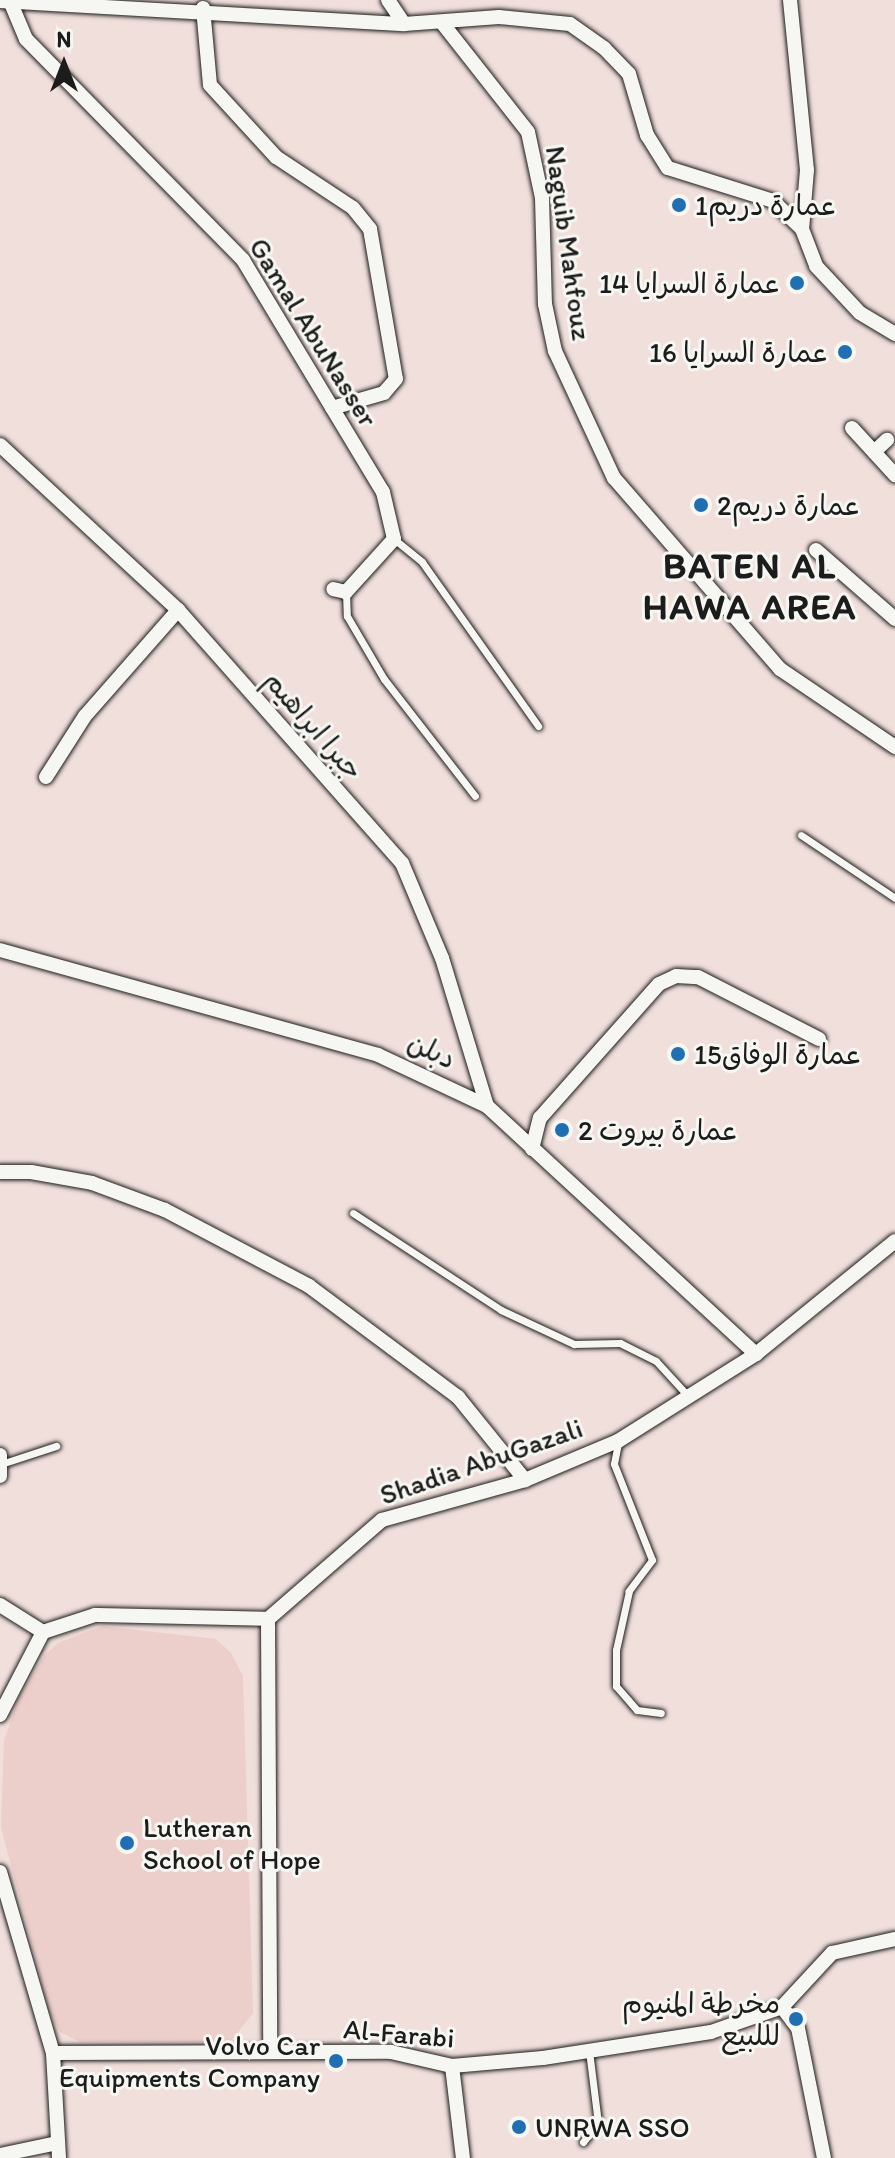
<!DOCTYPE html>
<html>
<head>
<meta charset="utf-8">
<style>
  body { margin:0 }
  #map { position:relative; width:895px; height:2158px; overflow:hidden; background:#f0dfdb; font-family:Itim,"Playpen Sans Arabic",sans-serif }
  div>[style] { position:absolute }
  .built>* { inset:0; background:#eccecb }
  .roads { filter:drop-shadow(0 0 2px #1c1c1c) drop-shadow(0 0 2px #1c1c1c) }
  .service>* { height:7px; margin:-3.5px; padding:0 3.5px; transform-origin:3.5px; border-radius:3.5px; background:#f6f6f2 }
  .minor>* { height:14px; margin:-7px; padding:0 7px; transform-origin:7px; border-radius:7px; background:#f6f6f2 }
  .dots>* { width:22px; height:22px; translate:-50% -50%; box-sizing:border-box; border:4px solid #f6f6f2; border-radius:50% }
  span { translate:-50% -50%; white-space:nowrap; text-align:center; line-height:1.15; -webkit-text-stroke:6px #f6f6f2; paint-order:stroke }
  .poi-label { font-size:28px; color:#1c1c1c }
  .left { translate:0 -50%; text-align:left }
  .right { translate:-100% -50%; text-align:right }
  .street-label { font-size:28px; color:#1c1c1c }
  .district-label { font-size:36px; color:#1c1c1c; font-weight:700; letter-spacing:2px }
  .north { position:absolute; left:24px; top:24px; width:80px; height:80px; -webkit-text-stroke:6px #f6f6f2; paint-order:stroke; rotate:0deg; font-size:22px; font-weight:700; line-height:32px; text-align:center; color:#1c1c1c }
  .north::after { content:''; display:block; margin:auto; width:28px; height:36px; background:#1c1c1c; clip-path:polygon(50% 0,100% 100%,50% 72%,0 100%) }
</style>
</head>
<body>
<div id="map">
  <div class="built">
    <i style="clip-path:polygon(102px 1626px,216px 1639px,231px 1653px,243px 1676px,253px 2013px,230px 2042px,80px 2042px,60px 2032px,50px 2014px,1px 1827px,4px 1741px,18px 1699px,43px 1657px,58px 1643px)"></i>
  </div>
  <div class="roads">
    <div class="service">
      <i style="left:394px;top:539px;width:36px;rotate:39deg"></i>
      <i style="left:422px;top:562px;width:201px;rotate:54.7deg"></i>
      <i style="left:346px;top:592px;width:24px;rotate:88deg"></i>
      <i style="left:347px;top:616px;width:73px;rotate:59.6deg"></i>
      <i style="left:384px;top:679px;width:148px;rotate:52.1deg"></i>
      <i style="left:801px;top:835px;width:113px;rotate:33.8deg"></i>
      <i style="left:353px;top:1213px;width:177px;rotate:33.2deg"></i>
      <i style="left:501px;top:1310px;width:81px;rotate:25deg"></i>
      <i style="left:574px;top:1344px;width:46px;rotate:-1.2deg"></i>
      <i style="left:620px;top:1343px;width:40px;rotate:26.6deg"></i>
      <i style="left:656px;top:1361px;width:49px;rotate:47.5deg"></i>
      <i style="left:618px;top:1443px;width:21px;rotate:101deg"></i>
      <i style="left:614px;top:1464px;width:103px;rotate:68.4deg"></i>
      <i style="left:652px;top:1560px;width:39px;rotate:127deg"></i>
      <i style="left:629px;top:1591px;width:60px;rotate:102.4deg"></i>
      <i style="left:616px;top:1650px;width:36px;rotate:90deg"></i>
      <i style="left:616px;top:1686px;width:32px;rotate:49deg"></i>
      <i style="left:637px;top:1710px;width:24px;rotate:7deg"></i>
      <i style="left:4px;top:1463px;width:55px;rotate:-18.1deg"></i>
      <i style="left:583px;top:2142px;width:24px;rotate:-52deg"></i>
      <i style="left:598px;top:2123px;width:73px;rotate:-97.1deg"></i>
    </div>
    <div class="minor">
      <i style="left:388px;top:0;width:29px;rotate:56deg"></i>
      <i style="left:790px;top:0;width:171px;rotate:84.3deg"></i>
      <i style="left:807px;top:170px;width:59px;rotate:94.8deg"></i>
      <i style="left:0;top:1px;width:405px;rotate:3.3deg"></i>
      <i style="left:404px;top:24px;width:95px;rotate:-4.2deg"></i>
      <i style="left:499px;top:17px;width:71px;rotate:5.6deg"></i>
      <i style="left:570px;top:24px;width:42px;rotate:35.2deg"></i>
      <i style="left:604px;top:48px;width:36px;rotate:46deg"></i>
      <i style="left:629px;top:74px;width:64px;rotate:73.6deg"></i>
      <i style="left:647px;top:135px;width:39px;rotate:58deg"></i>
      <i style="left:668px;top:168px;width:110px;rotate:17.4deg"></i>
      <i style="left:773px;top:201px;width:40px;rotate:44deg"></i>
      <i style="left:802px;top:229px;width:40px;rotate:69deg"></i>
      <i style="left:816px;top:266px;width:64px;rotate:46.9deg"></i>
      <i style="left:860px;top:313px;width:41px;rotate:31deg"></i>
      <i style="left:10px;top:1px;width:41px;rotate:67.2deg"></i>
      <i style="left:26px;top:39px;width:310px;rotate:45.5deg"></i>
      <i style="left:243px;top:260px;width:271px;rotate:58.9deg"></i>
      <i style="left:383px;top:492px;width:48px;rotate:76.8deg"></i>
      <i style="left:394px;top:539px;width:72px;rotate:132.2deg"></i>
      <i style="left:346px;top:592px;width:13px;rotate:-167deg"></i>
      <i style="left:203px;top:8px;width:77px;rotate:84.8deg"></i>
      <i style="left:210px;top:85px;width:98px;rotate:47.5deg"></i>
      <i style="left:276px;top:157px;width:92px;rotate:33.5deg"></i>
      <i style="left:353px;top:208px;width:27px;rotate:51deg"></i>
      <i style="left:370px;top:229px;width:152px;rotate:80.2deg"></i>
      <i style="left:396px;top:379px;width:18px;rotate:131deg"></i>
      <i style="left:384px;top:393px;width:54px;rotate:163.9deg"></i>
      <i style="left:443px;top:24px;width:137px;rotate:51.8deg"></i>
      <i style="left:528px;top:132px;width:67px;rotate:78deg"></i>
      <i style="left:542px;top:198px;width:106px;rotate:88.4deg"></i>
      <i style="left:545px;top:304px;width:48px;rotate:78deg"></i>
      <i style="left:555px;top:351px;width:140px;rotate:65.1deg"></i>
      <i style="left:614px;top:478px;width:253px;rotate:49deg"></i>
      <i style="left:780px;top:669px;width:139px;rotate:34.1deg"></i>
      <i style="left:852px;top:428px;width:64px;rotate:47.5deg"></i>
      <i style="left:0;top:445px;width:243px;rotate:42.8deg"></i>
      <i style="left:178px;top:610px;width:338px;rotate:48.5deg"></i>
      <i style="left:402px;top:863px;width:103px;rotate:67.2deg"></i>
      <i style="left:442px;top:958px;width:155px;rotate:73.1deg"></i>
      <i style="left:874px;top:452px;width:18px;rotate:-43deg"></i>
      <i style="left:816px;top:550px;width:105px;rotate:41.1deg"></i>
      <i style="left:46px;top:777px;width:72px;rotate:-57.4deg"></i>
      <i style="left:85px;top:716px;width:141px;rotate:-48.7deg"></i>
      <i style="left:0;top:950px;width:392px;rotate:15.5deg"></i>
      <i style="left:378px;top:1055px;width:120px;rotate:25.1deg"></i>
      <i style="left:487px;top:1106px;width:366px;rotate:42.7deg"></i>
      <i style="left:532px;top:1149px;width:32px;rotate:-76deg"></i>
      <i style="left:540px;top:1118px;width:179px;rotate:-48.4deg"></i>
      <i style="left:659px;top:984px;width:19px;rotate:-25deg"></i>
      <i style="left:676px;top:976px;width:22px;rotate:3deg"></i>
      <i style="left:698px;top:977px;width:136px;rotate:27.1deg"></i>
      <i style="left:0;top:1172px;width:31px"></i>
      <i style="left:31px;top:1172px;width:62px;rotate:10.2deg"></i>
      <i style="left:92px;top:1183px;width:78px;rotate:20.3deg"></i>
      <i style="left:165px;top:1210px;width:163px;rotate:27.8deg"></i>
      <i style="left:309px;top:1286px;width:186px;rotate:36.7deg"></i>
      <i style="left:458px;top:1397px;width:107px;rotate:51.1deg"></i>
      <i style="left:0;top:1455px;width:21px;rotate:90deg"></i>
      <i style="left:0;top:1605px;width:51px;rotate:32.1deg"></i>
      <i style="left:268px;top:1619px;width:433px;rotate:89.7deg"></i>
      <i style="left:43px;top:1632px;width:55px;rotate:-18.1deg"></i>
      <i style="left:95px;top:1615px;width:173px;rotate:1.3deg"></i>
      <i style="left:268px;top:1619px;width:151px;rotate:-41deg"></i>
      <i style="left:382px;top:1520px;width:148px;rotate:-15.6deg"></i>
      <i style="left:525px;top:1480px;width:101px;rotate:-22.8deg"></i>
      <i style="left:618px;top:1441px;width:163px;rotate:-32.2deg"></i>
      <i style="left:756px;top:1354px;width:179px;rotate:-39.1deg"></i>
      <i style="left:0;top:1715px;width:93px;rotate:-62.6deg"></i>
      <i style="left:0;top:1872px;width:189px;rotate:73.7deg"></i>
      <i style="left:53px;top:2053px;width:105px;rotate:86.7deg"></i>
      <i style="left:782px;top:2007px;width:26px;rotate:53deg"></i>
      <i style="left:798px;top:2028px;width:133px;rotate:78.7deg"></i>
      <i style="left:53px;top:2053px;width:338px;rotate:-0.2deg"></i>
      <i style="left:391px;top:2052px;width:63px;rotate:12.9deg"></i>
      <i style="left:452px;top:2066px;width:91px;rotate:-5deg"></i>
      <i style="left:543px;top:2058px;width:170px;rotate:-8.8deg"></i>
      <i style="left:711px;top:2032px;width:75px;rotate:-19.4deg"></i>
      <i style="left:782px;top:2007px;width:74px;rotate:-47.2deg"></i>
      <i style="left:832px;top:1953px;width:65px;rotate:-12.5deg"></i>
      <i style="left:452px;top:2066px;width:93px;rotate:83.2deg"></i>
      <i style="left:0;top:2155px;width:58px;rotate:-11.9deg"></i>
    </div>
  </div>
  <div class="dots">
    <i style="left:679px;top:205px;background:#1f6fb2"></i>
    <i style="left:797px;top:283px;background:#1f6fb2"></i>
    <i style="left:845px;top:352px;background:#1f6fb2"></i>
    <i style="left:701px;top:505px;background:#1f6fb2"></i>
    <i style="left:678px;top:1054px;background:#1f6fb2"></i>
    <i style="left:562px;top:1130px;background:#1f6fb2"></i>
    <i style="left:127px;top:1843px;background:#1f6fb2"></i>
    <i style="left:796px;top:2019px;background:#1f6fb2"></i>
    <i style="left:336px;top:2061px;background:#1f6fb2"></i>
    <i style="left:519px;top:2127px;background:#1f6fb2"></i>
  </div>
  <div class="poi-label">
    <span class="left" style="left:695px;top:205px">عمارة دريم1</span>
    <span class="right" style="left:781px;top:283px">عمارة السرايا 14</span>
    <span class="right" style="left:829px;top:352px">عمارة السرايا 16</span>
    <span class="left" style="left:717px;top:505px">عمارة دريم2</span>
    <span class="left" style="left:694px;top:1054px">عمارة الوفاق15</span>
    <span class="left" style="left:578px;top:1130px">عمارة بيروت 2</span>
    <span class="left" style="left:143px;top:1843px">Lutheran<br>School of Hope</span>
    <span class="right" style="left:780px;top:2019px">مخرطة المنيوم<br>لللبيع</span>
    <span class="right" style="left:320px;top:2061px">Volvo Car<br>Equipments Company</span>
    <span class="left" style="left:535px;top:2127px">UNRWA SSO</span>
  </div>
  <div class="street-label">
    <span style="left:569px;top:243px;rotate:82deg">Naguib Mahfouz</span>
    <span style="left:314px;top:332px;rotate:58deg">Gamal AbuNasser</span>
    <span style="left:314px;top:725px;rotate:49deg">جبرا ابراهيم</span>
    <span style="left:432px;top:1050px;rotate:25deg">دبلن</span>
    <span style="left:481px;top:1461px;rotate:-19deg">Shadia AbuGazali</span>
    <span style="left:399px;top:2033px;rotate:5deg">Al-Farabi</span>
  </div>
  <div class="district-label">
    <span style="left:750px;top:586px">BATEN AL<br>HAWA AREA</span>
  </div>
  <div class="north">N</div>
</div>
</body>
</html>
